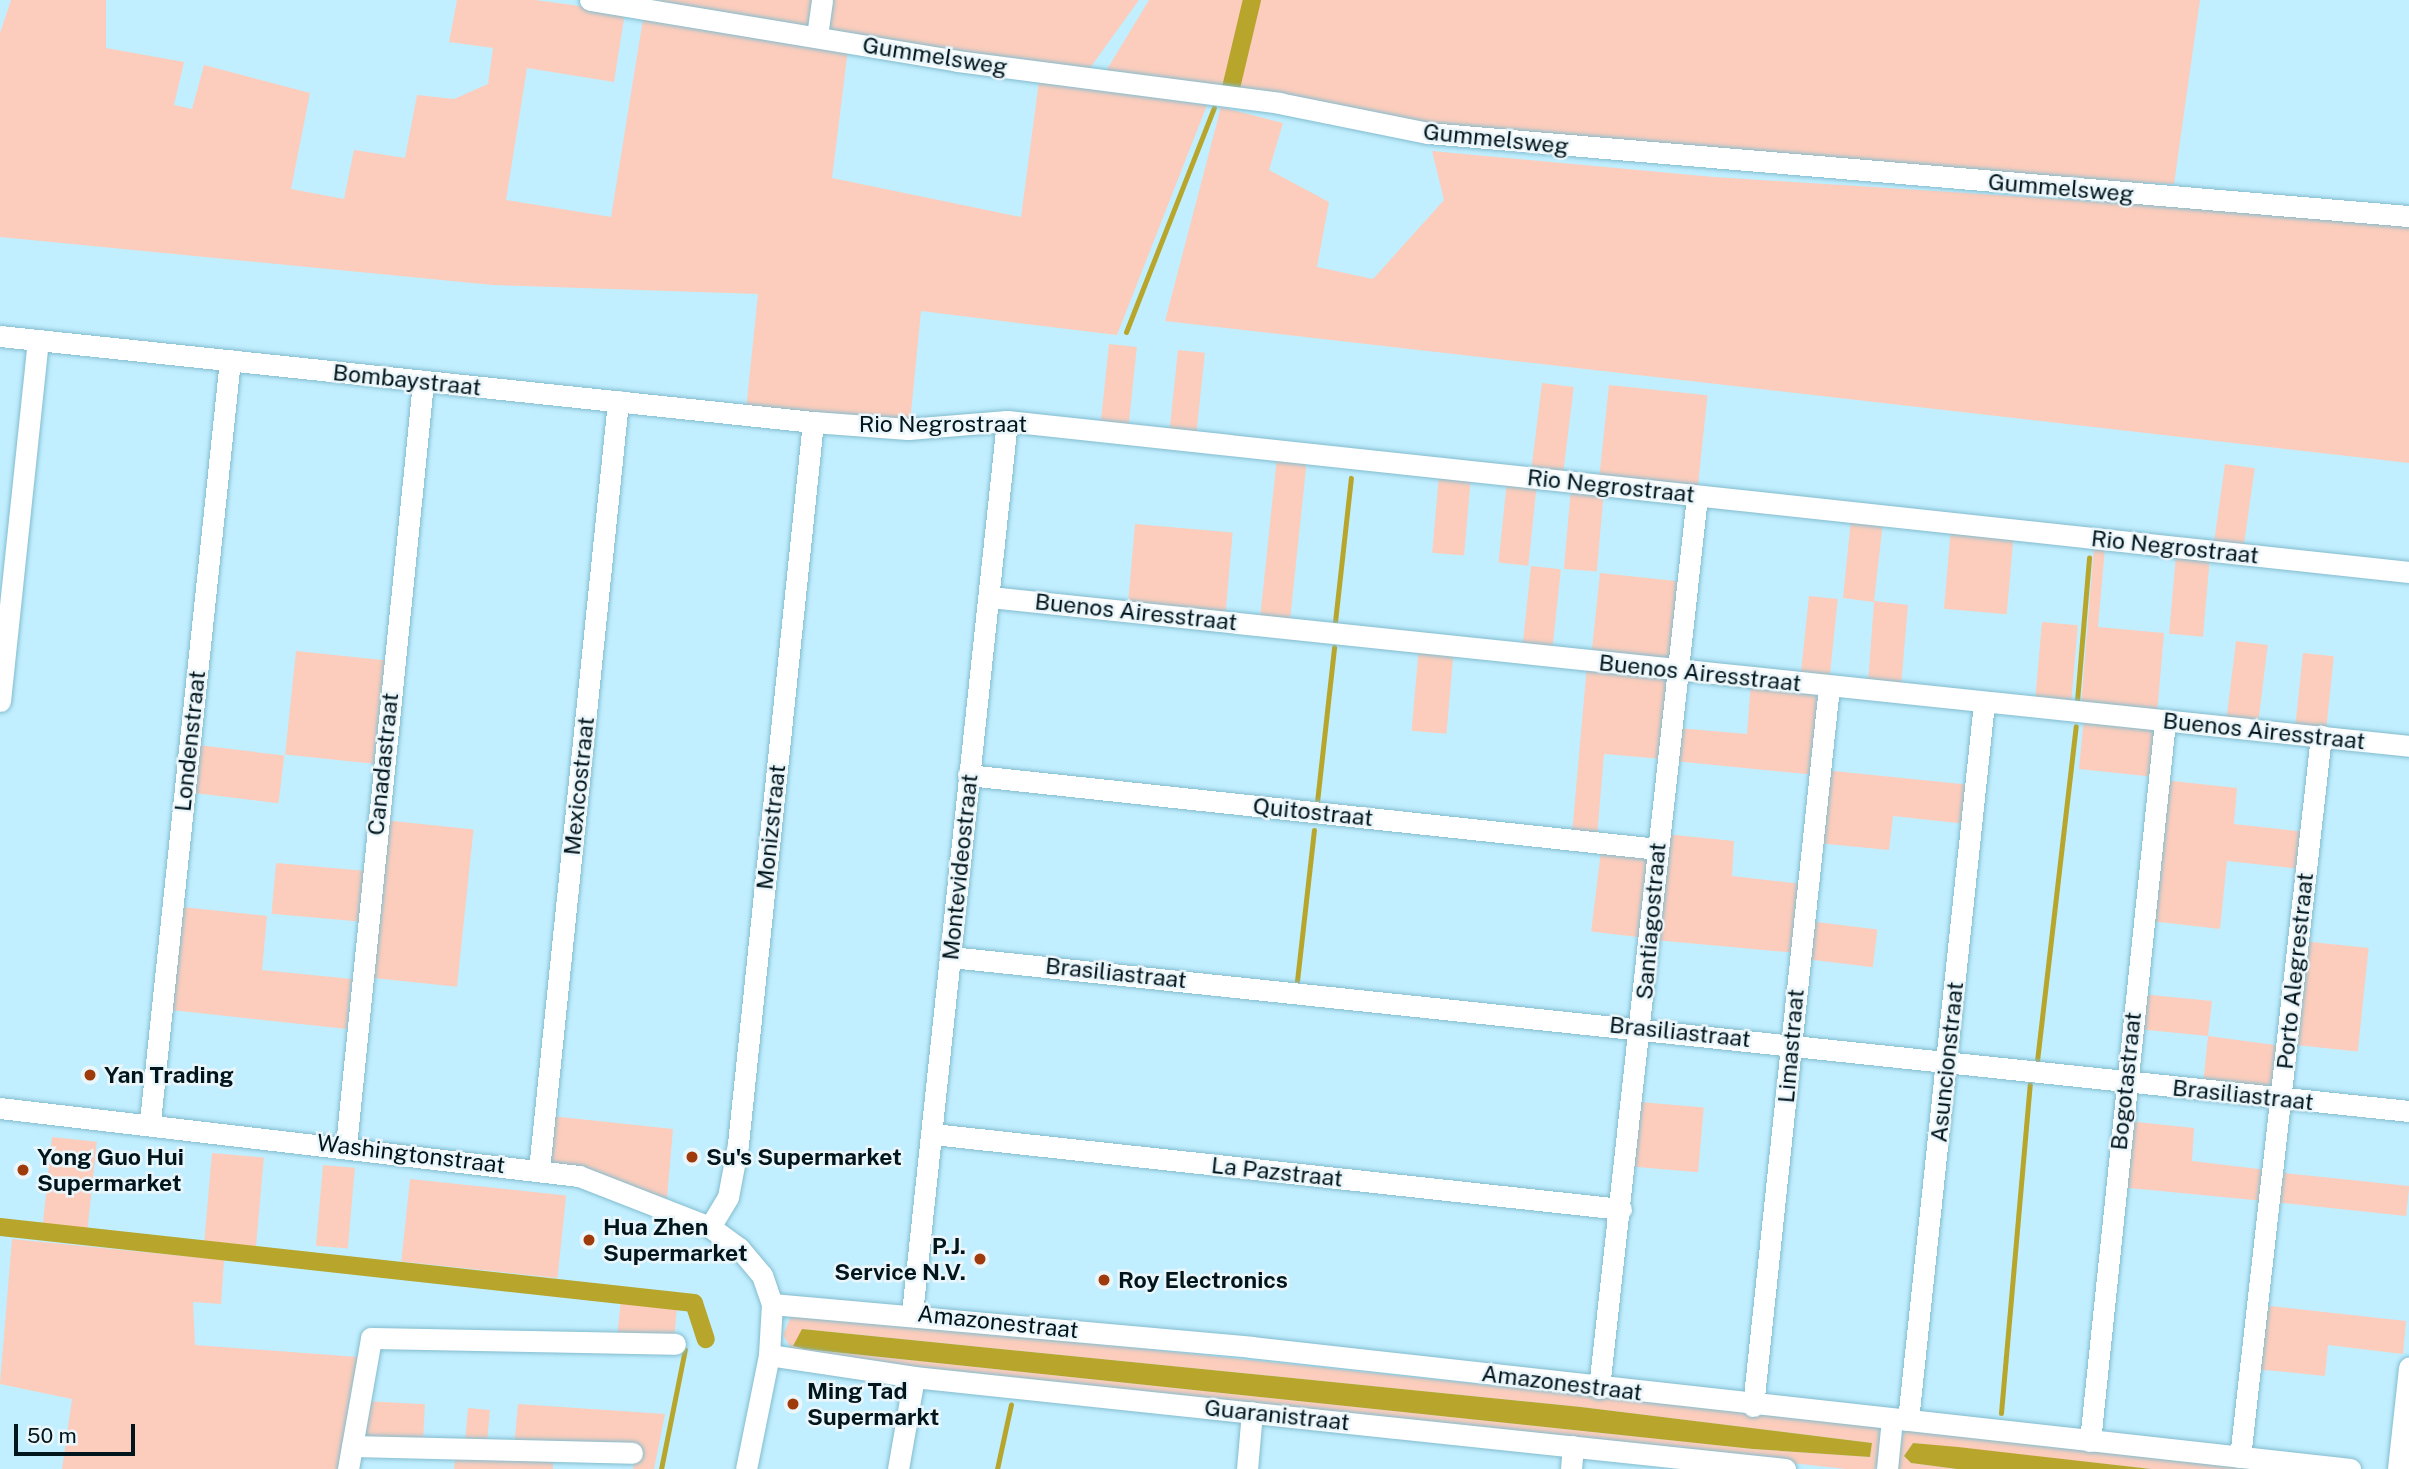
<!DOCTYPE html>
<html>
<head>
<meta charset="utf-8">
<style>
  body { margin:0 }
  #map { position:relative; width:2409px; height:1469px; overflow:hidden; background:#c1efff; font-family:"Public Sans",sans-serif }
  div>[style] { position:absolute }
  .green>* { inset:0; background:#fccdbc; transform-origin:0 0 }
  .water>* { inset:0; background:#b7a52c }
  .stream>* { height:5px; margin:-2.5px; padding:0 2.5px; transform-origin:2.5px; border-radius:2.5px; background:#b7a52c }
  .canal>* { height:18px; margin:-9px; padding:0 9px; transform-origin:9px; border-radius:9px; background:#b7a52c }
  .roads { filter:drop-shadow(0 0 2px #83bccf) drop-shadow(0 0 2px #83bccf) }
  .minor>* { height:21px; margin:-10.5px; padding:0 10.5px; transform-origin:10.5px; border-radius:10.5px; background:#fff }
  .dots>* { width:19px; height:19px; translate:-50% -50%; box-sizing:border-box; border:4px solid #ebf6fa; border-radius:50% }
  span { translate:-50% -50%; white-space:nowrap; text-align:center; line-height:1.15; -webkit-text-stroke:5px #ebf6fa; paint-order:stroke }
  .street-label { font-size:23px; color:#01151c }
  .poi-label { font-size:23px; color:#01151c; font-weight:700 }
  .left { translate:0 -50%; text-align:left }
  .right { translate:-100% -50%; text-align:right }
  .scale { position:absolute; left:14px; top:1424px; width:121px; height:32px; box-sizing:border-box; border:4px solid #01151c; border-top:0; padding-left:9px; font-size:21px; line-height:24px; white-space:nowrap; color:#01151c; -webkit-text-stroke:5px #ebf6fa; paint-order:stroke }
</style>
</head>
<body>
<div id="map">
  <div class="green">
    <i style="clip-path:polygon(11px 0,106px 0,106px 48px,184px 62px,174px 105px,192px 109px,204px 65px,310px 93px,291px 189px,344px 199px,354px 150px,405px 158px,417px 95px,454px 99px,488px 84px,493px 48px,449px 42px,457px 0,535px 0,625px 12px,614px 82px,527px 68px,506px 200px,611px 217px,644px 13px,848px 49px,832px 178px,1021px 217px,1039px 81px,1207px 105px,1117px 335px,921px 311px,910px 423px,746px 410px,758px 294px,493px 285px,0 237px,0 33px)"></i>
    <i style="clip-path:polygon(628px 0,815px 0,811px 29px)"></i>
    <i style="clip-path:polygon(825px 0,1139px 0,1087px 72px,826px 33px)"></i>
    <i style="clip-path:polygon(1149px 0,2200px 0,2174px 184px,1713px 167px,1424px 139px,1106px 71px)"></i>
    <i style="clip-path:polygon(1221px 107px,1283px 123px,1269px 170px,1329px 202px,1317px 267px,1373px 279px,1444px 200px,1432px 151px,1714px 177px,2409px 221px,2409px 463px,1165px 321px)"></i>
    <i style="left:1109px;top:344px;width:28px;height:79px;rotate:6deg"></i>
    <i style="left:1178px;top:350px;width:27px;height:81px;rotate:6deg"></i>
    <i style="left:1542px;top:383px;width:32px;height:88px;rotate:7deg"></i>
    <i style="left:1609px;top:385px;width:99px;height:96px;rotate:6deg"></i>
    <i style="left:1277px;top:457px;width:30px;height:164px;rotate:6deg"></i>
    <i style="left:2225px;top:464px;width:30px;height:82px;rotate:8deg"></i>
    <i style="left:1439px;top:475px;width:32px;height:78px;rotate:5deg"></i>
    <i style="left:1507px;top:481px;width:30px;height:82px;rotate:6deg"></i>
    <i style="left:1571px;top:488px;width:33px;height:81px;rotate:5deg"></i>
    <i style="clip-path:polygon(1851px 519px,1883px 522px,1874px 601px,1908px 605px,1901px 686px,1868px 683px,1874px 602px,1843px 598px)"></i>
    <i style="left:1135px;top:524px;width:98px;height:83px;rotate:5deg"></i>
    <i style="left:1951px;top:528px;width:63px;height:81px;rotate:5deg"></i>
    <i style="clip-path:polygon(2094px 547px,2105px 548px,2098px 627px,2164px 633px,2157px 714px,2081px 706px)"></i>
    <i style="left:2176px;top:555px;width:34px;height:79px;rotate:5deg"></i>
    <i style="left:1531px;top:566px;width:30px;height:83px;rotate:6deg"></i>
    <i style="left:1600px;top:573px;width:81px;height:85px;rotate:6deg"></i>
    <i style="left:1809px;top:596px;width:29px;height:82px;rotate:6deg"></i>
    <i style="left:2042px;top:622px;width:36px;height:80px;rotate:5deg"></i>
    <i style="left:2236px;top:641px;width:32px;height:82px;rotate:7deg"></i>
    <i style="left:1419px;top:646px;width:35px;height:85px;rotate:5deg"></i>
    <i style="left:296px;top:651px;width:89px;height:104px;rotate:6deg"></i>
    <i style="left:2303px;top:653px;width:31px;height:77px;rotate:6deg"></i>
    <i style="clip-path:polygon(1587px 665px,1662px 673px,1669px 681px,1663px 759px,1604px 754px,1597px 837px,1572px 834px)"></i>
    <i style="clip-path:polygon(1751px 682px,1817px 693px,1816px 775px,1674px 761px,1677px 728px,1747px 734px)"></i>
    <i style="clip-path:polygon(2084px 717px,2153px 729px,2155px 777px,2079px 769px)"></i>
    <i style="left:198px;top:745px;width:87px;height:48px;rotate:7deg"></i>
    <i style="clip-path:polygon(1824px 770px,1971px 785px,1967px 824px,1893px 816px,1889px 850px,1817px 843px)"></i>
    <i style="clip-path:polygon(2163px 780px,2237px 788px,2234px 824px,2305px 832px,2301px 869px,2227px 861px,2220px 929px,2150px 921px)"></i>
    <i style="left:383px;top:820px;width:91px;height:158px;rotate:6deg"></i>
    <i style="clip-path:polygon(1665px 834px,1734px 841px,1732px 876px,1802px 884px,1796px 953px,1655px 940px)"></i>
    <i style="left:1601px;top:851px;width:51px;height:81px;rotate:7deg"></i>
    <i style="left:276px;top:863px;width:88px;height:51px;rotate:5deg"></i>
    <i style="clip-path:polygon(182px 907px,267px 916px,262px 970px,352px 979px,347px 1029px,171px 1010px)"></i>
    <i style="left:1808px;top:921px;width:70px;height:38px;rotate:7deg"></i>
    <i style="left:2302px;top:941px;width:67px;height:104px;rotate:6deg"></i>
    <i style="clip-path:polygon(2141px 994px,2212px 1001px,2208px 1036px,2282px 1046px,2277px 1094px,2203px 1085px,2208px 1036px,2137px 1029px)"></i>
    <i style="left:1640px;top:1102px;width:64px;height:65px;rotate:5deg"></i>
    <i style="clip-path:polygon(551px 1116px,673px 1129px,667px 1198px,555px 1166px,549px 1158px)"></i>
    <i style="clip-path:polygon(2127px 1121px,2194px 1128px,2192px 1161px,2267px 1170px,2264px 1201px,2119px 1187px)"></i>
    <i style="left:52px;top:1137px;width:45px;height:87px;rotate:6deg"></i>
    <i style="left:212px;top:1153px;width:52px;height:89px;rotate:5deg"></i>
    <i style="left:323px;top:1165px;width:32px;height:81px;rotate:5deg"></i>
    <i style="left:2275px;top:1172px;width:135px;height:30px;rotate:6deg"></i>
    <i style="left:410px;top:1179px;width:157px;height:83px;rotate:6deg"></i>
    <i style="clip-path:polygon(12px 1239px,224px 1260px,221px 1304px,193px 1302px,195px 1345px,358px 1357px,339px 1469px,62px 1469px,72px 1399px,0 1384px)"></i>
    <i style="clip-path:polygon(621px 1299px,677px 1308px,674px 1339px,617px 1338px)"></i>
    <i style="clip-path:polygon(2261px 1305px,2406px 1321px,2403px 1354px,2328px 1345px,2325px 1376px,2255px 1369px)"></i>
    <i style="clip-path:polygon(evenodd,793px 1312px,1879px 1426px,1881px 1458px,1875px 1469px,1846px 1469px,795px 1354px,783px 1335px,793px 1312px,802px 1329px,1581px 1407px,1872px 1443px,1870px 1457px,1753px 1449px,805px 1349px,802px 1329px)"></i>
    <i style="left:364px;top:1401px;width:61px;height:44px;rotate:3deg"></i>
    <i style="clip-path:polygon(518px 1404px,665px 1414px,654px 1469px,633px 1469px,634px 1451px,514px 1448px)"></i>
    <i style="left:468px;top:1408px;width:22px;height:39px;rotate:5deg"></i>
    <i style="clip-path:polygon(1904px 1430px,2283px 1469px,2151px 1469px,1913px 1443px,1904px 1456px,1911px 1463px,1957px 1469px,1895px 1469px)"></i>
    <i style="clip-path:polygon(456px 1451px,553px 1454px,553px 1469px,454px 1469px)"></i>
  </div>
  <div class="water">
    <i style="clip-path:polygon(802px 1329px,1581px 1407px,1872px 1443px,1870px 1457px,1753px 1449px,805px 1349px,793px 1346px)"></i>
    <i style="clip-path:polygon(1913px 1443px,1958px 1447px,2151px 1469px,1957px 1469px,1911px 1463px,1904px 1456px)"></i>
  </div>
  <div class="stream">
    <i style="left:1126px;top:332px;width:241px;rotate:-68.6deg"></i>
    <i style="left:1335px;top:622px;width:145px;rotate:-83.7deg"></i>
    <i style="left:2077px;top:701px;width:144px;rotate:-85.2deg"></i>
    <i style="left:1317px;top:802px;width:156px;rotate:-83.7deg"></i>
    <i style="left:1297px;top:981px;width:152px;rotate:-83.6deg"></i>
    <i style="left:2037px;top:1061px;width:337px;rotate:-83.4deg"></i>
    <i style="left:2001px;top:1413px;width:330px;rotate:-85deg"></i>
    <i style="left:661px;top:1469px;width:122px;rotate:-78.7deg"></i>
    <i style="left:997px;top:1469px;width:66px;rotate:-77.8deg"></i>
  </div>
  <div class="canal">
    <i style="left:1230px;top:92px;width:95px;rotate:-76.6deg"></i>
    <i style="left:0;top:1227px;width:698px;rotate:6.25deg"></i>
    <i style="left:694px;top:1303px;width:38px;rotate:72deg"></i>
  </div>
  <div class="roads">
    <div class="minor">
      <i style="left:590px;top:0;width:372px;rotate:9.4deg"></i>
      <i style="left:957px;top:61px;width:325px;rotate:7.4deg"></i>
      <i style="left:1279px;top:103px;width:152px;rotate:11.4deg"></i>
      <i style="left:1428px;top:133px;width:985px;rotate:4.84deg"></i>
      <i style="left:817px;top:36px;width:36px;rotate:-82deg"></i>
      <i style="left:0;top:336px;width:818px;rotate:6.04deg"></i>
      <i style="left:813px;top:422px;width:95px;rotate:4.2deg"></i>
      <i style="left:908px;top:429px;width:99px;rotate:-4.6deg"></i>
      <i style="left:1007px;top:421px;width:1410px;rotate:6.15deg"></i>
      <i style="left:990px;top:597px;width:1427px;rotate:5.99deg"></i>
      <i style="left:0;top:701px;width:362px;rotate:-84deg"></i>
      <i style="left:968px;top:775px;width:694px;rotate:6.12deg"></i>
      <i style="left:951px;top:957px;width:1466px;rotate:6.03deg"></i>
      <i style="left:0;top:1108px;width:583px;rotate:6.7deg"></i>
      <i style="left:579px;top:1176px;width:141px;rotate:21.3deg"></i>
      <i style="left:710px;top:1227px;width:36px;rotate:36deg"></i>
      <i style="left:739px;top:1248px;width:35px;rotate:50deg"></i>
      <i style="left:762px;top:1275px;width:31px;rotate:71deg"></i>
      <i style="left:772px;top:1304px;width:51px;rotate:93.4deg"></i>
      <i style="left:769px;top:1355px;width:116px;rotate:101.4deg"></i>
      <i style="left:150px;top:1121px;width:765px;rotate:-84deg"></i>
      <i style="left:933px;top:1134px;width:692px;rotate:6.22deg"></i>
      <i style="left:346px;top:1146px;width:768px;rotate:-84.24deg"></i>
      <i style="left:539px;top:1170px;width:773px;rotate:-84.13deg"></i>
      <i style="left:710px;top:1227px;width:35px;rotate:-59deg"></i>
      <i style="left:728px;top:1197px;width:54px;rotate:-79.3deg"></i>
      <i style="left:738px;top:1144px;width:726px;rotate:-84.07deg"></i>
      <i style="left:772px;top:1304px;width:481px;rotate:5.1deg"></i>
      <i style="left:1251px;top:1347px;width:1106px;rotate:6.33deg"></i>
      <i style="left:912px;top:1313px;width:897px;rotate:-83.92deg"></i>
      <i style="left:769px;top:1355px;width:147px;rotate:8.6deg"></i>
      <i style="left:914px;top:1377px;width:876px;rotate:6.03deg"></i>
      <i style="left:1599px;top:1388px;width:897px;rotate:-83.73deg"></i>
      <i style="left:1753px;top:1406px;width:724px;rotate:-83.97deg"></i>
      <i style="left:1908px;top:1420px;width:721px;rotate:-83.95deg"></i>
      <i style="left:2090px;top:1441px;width:724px;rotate:-84.05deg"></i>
      <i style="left:352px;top:1446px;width:280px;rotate:1.4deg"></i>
      <i style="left:2240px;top:1457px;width:726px;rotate:-83.59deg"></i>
      <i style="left:348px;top:1469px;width:133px;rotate:-80deg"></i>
      <i style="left:371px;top:1338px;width:304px;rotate:1.1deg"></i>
      <i style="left:898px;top:1469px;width:93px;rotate:-80.1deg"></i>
      <i style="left:1247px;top:1469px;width:57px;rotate:-85deg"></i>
      <i style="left:1571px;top:1469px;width:23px;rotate:-85deg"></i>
      <i style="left:1887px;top:1469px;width:50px;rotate:-84.3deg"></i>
      <i style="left:2398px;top:1469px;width:102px;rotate:-83.8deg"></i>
    </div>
  </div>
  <div class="dots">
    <i style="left:90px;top:1075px;background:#9f3a0a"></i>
    <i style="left:692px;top:1157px;background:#9f3a0a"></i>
    <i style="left:23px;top:1170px;background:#9f3a0a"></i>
    <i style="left:589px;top:1240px;background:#9f3a0a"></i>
    <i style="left:980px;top:1259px;background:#9f3a0a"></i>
    <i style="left:1104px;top:1280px;background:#9f3a0a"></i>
    <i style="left:793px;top:1404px;background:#9f3a0a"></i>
  </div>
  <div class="street-label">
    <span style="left:935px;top:56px;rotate:9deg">Gummelsweg</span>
    <span style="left:1496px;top:139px;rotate:6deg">Gummelsweg</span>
    <span style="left:2061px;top:188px;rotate:5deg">Gummelsweg</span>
    <span style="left:407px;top:380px;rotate:6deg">Bombaystraat</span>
    <span style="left:943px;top:424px">Rio Negrostraat</span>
    <span style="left:1611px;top:486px;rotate:6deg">Rio Negrostraat</span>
    <span style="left:2175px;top:547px;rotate:6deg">Rio Negrostraat</span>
    <span style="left:1136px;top:612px;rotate:6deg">Buenos Airesstraat</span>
    <span style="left:1700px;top:673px;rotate:6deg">Buenos Airesstraat</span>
    <span style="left:2264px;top:731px;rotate:6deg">Buenos Airesstraat</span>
    <span style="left:190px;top:741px;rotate:-84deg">Londenstraat</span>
    <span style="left:383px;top:764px;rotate:-84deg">Canadastraat</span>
    <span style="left:579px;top:786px;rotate:-84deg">Mexicostraat</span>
    <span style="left:1313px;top:812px;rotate:6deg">Quitostraat</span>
    <span style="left:771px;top:827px;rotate:-84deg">Monizstraat</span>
    <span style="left:960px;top:867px;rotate:-84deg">Montevideostraat</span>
    <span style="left:1651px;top:921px;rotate:-85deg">Santiagostraat</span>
    <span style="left:2295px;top:971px;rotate:-84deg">Porto Alegrestraat</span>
    <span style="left:1116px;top:973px;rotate:6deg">Brasiliastraat</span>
    <span style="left:1680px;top:1032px;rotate:6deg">Brasiliastraat</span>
    <span style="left:1791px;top:1046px;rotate:-85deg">Limastraat</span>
    <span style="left:1947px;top:1062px;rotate:-84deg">Asuncionstraat</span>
    <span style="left:2126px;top:1081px;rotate:-84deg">Bogotastraat</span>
    <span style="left:2243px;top:1095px;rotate:6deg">Brasiliastraat</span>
    <span style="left:411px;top:1154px;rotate:7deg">Washingtonstraat</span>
    <span style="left:1277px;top:1172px;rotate:6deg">La Pazstraat</span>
    <span style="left:998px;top:1322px;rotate:6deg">Amazonestraat</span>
    <span style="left:1562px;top:1383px;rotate:7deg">Amazonestraat</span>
    <span style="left:1277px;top:1415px;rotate:6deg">Guaranistraat</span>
  </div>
  <div class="poi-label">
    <span class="left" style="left:104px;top:1075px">Yan Trading</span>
    <span class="left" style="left:37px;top:1170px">Yong Guo Hui<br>Supermarket</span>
    <span class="left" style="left:706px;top:1157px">Su's Supermarket</span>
    <span class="left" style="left:603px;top:1240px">Hua Zhen<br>Supermarket</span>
    <span class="right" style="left:966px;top:1259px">P.J.<br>Service N.V.</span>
    <span class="left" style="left:1118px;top:1280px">Roy Electronics</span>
    <span class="left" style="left:807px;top:1404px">Ming Tad<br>Supermarkt</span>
  </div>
  <div class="scale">50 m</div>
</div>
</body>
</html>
